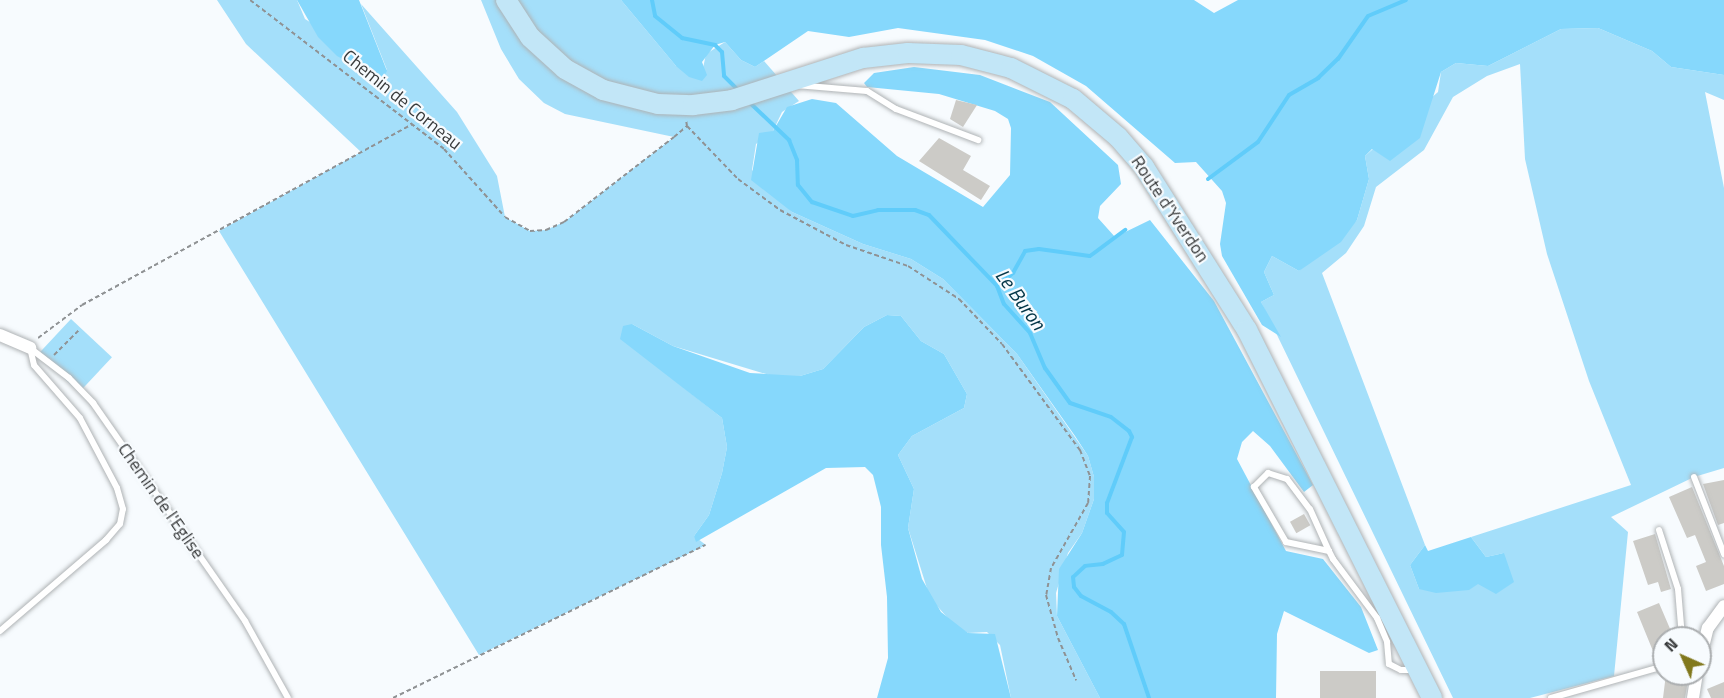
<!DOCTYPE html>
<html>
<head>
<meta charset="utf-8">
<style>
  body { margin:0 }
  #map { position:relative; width:1724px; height:698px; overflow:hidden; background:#f7fbfe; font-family:"Titillium Web",sans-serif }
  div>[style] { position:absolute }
  .green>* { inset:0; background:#a4dffa; transform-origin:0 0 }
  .forest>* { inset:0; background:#86d8fc }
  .stream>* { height:4px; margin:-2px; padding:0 2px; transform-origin:2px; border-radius:2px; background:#60ccfa }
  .building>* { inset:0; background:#cccbc7; transform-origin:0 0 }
  .path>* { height:2px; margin-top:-1px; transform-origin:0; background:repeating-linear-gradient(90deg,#8f9294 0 4.5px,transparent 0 7.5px) }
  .roads { filter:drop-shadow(0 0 2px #afb3b5) drop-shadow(0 0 2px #afb3b5) }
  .service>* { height:6px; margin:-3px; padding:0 3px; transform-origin:3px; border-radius:3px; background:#fff }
  .minor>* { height:12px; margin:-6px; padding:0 6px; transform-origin:6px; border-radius:6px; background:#fff }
  .primary>* { height:20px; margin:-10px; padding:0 10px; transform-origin:10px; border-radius:10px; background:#c2e6f7 }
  span { translate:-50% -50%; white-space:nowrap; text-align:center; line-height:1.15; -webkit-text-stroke:4.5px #f7fbfe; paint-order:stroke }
  .street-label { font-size:18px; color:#393b3c }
  .water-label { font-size:20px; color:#033648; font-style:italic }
  .north { position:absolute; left:1652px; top:626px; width:60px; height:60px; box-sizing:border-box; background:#f7fbfe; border:2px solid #abaeb0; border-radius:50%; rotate:315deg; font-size:16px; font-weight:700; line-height:24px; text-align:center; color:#393b3c }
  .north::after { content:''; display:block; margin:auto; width:21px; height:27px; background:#81781d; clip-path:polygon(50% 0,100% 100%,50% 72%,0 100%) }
</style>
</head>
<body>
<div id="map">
  <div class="green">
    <i style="clip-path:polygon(217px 0,297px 0,305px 19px,387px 70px,361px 4px,457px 112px,497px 176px,505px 217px,530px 231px,546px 230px,564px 222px,674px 137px,565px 114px,544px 103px,519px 79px,501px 49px,481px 0,621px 0,676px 66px,703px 68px,706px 54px,725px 42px,741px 60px,755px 67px,764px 61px,799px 101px,782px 112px,773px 131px,756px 144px,752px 170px,792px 212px,863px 244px,911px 259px,943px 279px,1017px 354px,1088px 456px,1094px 477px,1094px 499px,1082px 533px,1068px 553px,1056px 593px,1057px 616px,1100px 698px,1011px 698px,1000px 645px,987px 632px,968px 633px,954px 625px,930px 598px,908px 528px,914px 489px,898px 455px,912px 436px,964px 408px,967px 394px,944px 354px,921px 341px,901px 316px,887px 315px,864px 327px,823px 369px,800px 376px,776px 377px,673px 346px,632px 324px,664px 372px,722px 418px,727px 447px,722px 473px,709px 515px,694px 536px,706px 545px,479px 655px,219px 231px,361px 152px,246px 44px)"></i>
    <i style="clip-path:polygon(evenodd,1598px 28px,1652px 51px,1671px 67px,1724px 75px,1724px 100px,1705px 92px,1724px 188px,1724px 468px,1694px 477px,1611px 517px,1628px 532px,1614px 676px,1530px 698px,1453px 698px,1261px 302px,1274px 295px,1264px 272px,1272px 256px,1299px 271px,1357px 220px,1369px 179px,1365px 156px,1438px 92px,1441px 72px,1456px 63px,1488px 66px,1561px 29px,1598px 28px,1520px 64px,1525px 159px,1547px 254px,1589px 381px,1631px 485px,1471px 537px,1486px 557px,1504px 553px,1419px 589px,1410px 565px,1425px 545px,1322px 273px,1346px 253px,1364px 226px,1376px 187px,1424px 150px,1453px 97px,1487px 76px,1520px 64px)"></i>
    <i style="left:71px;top:319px;width:56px;height:48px;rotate:43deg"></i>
  </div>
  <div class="forest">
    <i style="clip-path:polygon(297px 0,359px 0,387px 71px,384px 76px,374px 76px,337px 56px,318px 37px)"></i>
    <i style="clip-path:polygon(621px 0,1194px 0,1214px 13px,1238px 0,1724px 0,1724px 75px,1671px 67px,1652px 51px,1598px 28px,1561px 29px,1488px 66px,1456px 63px,1441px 72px,1420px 138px,1390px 161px,1372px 149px,1365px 156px,1369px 179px,1357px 220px,1341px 242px,1299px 271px,1272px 256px,1264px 272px,1274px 295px,1261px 302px,1281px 337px,1262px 325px,1222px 256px,1220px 244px,1226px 203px,1222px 191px,1196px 162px,1175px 163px,1086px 86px,1033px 56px,985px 40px,898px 28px,849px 37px,808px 31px,755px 67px,741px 60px,725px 42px,715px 45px,702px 62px,707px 75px,702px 81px,689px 77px,676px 66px)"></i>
    <i style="clip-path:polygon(914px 67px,980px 75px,1050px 102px,1118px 165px,1121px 184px,1100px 206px,1098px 218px,1115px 237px,1150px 220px,1214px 301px,1313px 485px,1304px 492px,1270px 446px,1253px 431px,1242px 442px,1237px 459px,1286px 551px,1323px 559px,1361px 607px,1378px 650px,1369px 653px,1284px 611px,1277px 634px,1276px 698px,1100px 698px,1057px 616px,1059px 569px,1082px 533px,1094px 499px,1094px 477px,1088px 456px,1075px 436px,1017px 354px,943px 279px,911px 259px,863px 244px,792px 212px,751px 180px,759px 133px,773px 131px,787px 107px,812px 99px,836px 103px,897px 156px,983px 207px,1010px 175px,1011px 128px,1008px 119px,995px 111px,939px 94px,867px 87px,864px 83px,874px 73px)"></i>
    <i style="clip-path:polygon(887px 315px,901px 316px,921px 341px,944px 354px,967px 394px,964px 408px,912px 436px,898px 455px,914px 489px,908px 528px,922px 579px,941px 612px,968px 633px,995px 634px,1011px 698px,877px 698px,888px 658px,887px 597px,881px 545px,881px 507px,873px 475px,865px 467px,826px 468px,696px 542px,694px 536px,709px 515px,722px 473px,727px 447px,722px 418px,620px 339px,623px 326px,632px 324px,673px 346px,750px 373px,800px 376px,823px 369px,864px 327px)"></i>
    <i style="clip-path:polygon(1471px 537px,1486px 557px,1504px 553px,1514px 582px,1496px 594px,1478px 584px,1469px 590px,1436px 593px,1419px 589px,1410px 565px,1425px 545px,1428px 551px)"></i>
  </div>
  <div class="stream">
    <i style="left:652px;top:0;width:16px;rotate:79deg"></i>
    <i style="left:655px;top:16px;width:35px;rotate:39deg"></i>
    <i style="left:682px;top:38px;width:34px;rotate:12deg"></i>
    <i style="left:715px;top:45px;width:10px;rotate:45deg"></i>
    <i style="left:722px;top:52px;width:24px;rotate:85deg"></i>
    <i style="left:724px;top:76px;width:21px;rotate:45deg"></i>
    <i style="left:748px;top:101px;width:57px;rotate:43.6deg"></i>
    <i style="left:789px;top:140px;width:22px;rotate:68deg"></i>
    <i style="left:797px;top:160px;width:25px;rotate:88deg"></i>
    <i style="left:798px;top:185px;width:22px;rotate:51deg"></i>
    <i style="left:812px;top:202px;width:43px;rotate:18.9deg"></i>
    <i style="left:853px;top:216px;width:26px;rotate:-13deg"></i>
    <i style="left:878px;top:210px;width:37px"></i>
    <i style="left:915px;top:210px;width:15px;rotate:20deg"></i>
    <i style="left:929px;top:215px;width:98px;rotate:46.2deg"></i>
    <i style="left:997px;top:286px;width:19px;rotate:69deg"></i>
    <i style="left:1004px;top:304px;width:39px;rotate:48deg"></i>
    <i style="left:1030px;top:333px;width:38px;rotate:67deg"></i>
    <i style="left:1045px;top:368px;width:43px;rotate:54.5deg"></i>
    <i style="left:1070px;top:403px;width:43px;rotate:18.9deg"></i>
    <i style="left:1111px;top:417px;width:23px;rotate:38deg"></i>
    <i style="left:1129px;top:431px;width:7px;rotate:63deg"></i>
    <i style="left:1132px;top:437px;width:71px;rotate:110.7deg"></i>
    <i style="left:1107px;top:503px;width:10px;rotate:90deg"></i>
    <i style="left:1107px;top:513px;width:25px;rotate:48deg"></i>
    <i style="left:1124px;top:532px;width:23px;rotate:95deg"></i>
    <i style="left:1122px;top:555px;width:21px;rotate:155deg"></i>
    <i style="left:1103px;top:564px;width:18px;rotate:174deg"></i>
    <i style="left:1085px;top:566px;width:16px;rotate:137deg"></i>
    <i style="left:1073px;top:577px;width:10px;rotate:84deg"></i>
    <i style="left:1074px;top:587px;width:11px;rotate:52deg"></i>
    <i style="left:1081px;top:596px;width:34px;rotate:28deg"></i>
    <i style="left:1111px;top:612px;width:18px;rotate:43deg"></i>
    <i style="left:1124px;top:624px;width:78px;rotate:71.3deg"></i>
    <i style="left:1208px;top:179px;width:62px;rotate:-36.5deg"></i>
    <i style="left:1258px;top:142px;width:56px;rotate:-56.6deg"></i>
    <i style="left:1289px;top:95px;width:34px;rotate:-30deg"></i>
    <i style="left:1318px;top:78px;width:28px;rotate:-44deg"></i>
    <i style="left:1338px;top:59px;width:52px;rotate:-55.1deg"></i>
    <i style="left:1368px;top:16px;width:41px;rotate:-22.8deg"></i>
    <i style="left:997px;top:286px;width:21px;rotate:-39deg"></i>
    <i style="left:1013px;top:273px;width:25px;rotate:-61deg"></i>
    <i style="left:1025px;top:251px;width:14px;rotate:-8deg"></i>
    <i style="left:1039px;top:249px;width:51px;rotate:7.8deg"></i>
    <i style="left:1090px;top:256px;width:44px;rotate:-36.6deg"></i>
  </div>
  <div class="building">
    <i style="clip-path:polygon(956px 100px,977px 105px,963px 127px,950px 119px)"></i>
    <i style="clip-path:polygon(939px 138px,971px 156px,963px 170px,990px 186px,981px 200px,919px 161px)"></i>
    <i style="clip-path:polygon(1724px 480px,1724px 523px,1718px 525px,1703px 484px)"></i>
    <i style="clip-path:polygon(1692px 487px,1724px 566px,1724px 584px,1706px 591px,1696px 566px,1706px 562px,1695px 535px,1687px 538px,1669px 497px)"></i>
    <i style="left:1304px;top:514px;width:13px;height:16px;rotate:61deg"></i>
    <i style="clip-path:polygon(1655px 534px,1671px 589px,1661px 592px,1658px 582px,1648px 585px,1633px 541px)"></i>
    <i style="clip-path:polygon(1659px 603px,1674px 638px,1664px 638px,1664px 652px,1655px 656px,1637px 612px)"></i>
    <i style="left:1320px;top:671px;width:56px;height:27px"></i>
    <i style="clip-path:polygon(1666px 674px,1689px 674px,1685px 698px,1663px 698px)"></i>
    <i style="clip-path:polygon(1724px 682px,1724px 698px,1711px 698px,1707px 689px)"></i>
  </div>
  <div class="path">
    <i style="left:250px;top:0;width:245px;rotate:37.5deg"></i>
    <i style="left:444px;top:149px;width:91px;rotate:48.1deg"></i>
    <i style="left:505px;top:217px;width:29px;rotate:29deg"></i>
    <i style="left:530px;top:231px;width:16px;rotate:-4deg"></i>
    <i style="left:546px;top:230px;width:20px;rotate:-24deg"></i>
    <i style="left:564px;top:222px;width:139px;rotate:-37.7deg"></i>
    <i style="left:674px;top:137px;width:17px;rotate:-40deg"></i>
    <i style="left:687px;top:126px;width:6px;rotate:-99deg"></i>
    <i style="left:687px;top:126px;width:74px;rotate:46.1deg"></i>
    <i style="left:738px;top:179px;width:52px;rotate:36.4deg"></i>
    <i style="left:780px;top:210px;width:75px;rotate:27.9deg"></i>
    <i style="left:846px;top:245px;width:65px;rotate:18.7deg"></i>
    <i style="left:908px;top:266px;width:61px;rotate:32.9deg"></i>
    <i style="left:959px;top:299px;width:62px;rotate:46.3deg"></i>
    <i style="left:1002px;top:344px;width:132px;rotate:53.7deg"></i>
    <i style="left:1080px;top:450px;width:28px;rotate:69deg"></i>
    <i style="left:1090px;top:476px;width:27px;rotate:94deg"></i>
    <i style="left:1088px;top:503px;width:75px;rotate:119.6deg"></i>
    <i style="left:1051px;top:568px;width:27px;rotate:100deg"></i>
    <i style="left:1046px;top:595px;width:45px;rotate:74.4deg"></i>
    <i style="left:1058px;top:638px;width:46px;rotate:66.8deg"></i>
    <i style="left:38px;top:338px;width:55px;rotate:-36.9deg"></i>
    <i style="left:82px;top:305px;width:376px;rotate:-28.7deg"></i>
    <i style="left:54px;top:355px;width:37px;rotate:-45deg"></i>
    <i style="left:393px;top:698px;width:348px;rotate:-26.1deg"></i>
  </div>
  <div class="roads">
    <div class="service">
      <i style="left:796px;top:85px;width:71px;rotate:4.8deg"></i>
      <i style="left:867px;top:91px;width:34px;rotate:32deg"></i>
      <i style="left:896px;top:109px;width:88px;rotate:20.7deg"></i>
      <i style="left:30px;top:348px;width:49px;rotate:37.6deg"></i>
      <i style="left:69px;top:378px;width:35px;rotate:46deg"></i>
      <i style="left:93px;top:403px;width:266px;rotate:55.1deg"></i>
      <i style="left:245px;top:621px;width:88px;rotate:60.8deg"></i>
      <i style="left:1694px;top:477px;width:83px;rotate:68.7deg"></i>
      <i style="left:1659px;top:530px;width:62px;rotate:72.1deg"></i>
      <i style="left:1678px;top:589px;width:49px;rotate:85.3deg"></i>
      <i style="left:1329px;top:551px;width:44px;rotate:-168.2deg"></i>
      <i style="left:1286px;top:542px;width:64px;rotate:-120.2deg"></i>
      <i style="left:1254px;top:487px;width:20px;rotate:-45deg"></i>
      <i style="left:1268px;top:473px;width:20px;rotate:18deg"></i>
      <i style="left:1287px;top:479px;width:38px;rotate:53deg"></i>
      <i style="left:1310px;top:509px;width:46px;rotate:65.7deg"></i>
      <i style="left:1329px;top:551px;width:9px;rotate:63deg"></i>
      <i style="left:1333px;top:559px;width:74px;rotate:53.3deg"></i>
      <i style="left:1377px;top:618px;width:26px;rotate:67deg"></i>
      <i style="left:1387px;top:642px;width:22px;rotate:85deg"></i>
      <i style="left:1389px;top:664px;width:13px;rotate:27deg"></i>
      <i style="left:1401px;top:670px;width:13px"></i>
      <i style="left:0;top:631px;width:140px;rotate:-40.6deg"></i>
      <i style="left:106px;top:540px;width:21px;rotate:-49deg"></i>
      <i style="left:120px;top:524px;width:15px;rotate:-79deg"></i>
      <i style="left:123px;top:509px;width:22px;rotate:-106deg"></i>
      <i style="left:117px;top:488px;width:79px;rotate:-117.9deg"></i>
      <i style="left:80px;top:418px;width:70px;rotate:-131deg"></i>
      <i style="left:34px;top:365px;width:17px;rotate:-103deg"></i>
      <i style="left:1551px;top:698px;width:117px;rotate:-15.8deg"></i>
    </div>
    <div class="minor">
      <i style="left:0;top:335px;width:33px;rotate:23deg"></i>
      <i style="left:1700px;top:659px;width:32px;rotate:-76deg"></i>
      <i style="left:1708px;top:628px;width:27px;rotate:-54deg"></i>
      <i style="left:1693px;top:698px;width:24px;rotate:-81deg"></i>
    </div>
    <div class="primary">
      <i style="left:506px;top:0;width:44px;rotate:57deg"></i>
      <i style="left:530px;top:37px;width:47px;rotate:42.4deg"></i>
      <i style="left:565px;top:69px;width:43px;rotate:28.9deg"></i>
      <i style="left:603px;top:90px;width:57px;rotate:14.3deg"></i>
      <i style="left:658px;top:104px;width:35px;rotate:2deg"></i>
      <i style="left:693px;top:105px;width:39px;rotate:-7deg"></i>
      <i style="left:732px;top:100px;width:138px;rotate:-17.8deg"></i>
      <i style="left:863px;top:58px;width:45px;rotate:-6.3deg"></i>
      <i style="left:908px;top:53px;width:53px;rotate:2.2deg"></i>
      <i style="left:961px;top:55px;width:52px;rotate:14.6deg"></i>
      <i style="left:1011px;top:68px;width:69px;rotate:26.6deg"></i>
      <i style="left:1073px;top:99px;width:59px;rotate:40.2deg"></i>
      <i style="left:1118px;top:137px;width:40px;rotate:49deg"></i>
      <i style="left:1144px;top:167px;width:193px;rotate:57.7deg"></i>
      <i style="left:1247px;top:330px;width:412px;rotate:63.3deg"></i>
    </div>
  </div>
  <div class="street-label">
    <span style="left:402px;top:100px;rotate:39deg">Chemin de Corneau</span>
    <span style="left:1170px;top:209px;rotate:56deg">Route d'Yverdon</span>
    <span style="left:161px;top:501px;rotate:55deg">Chemin de l'Eglise</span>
  </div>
  <div class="water-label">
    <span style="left:1021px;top:299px;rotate:54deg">Le Buron</span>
  </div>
  <div class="north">N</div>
</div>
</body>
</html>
